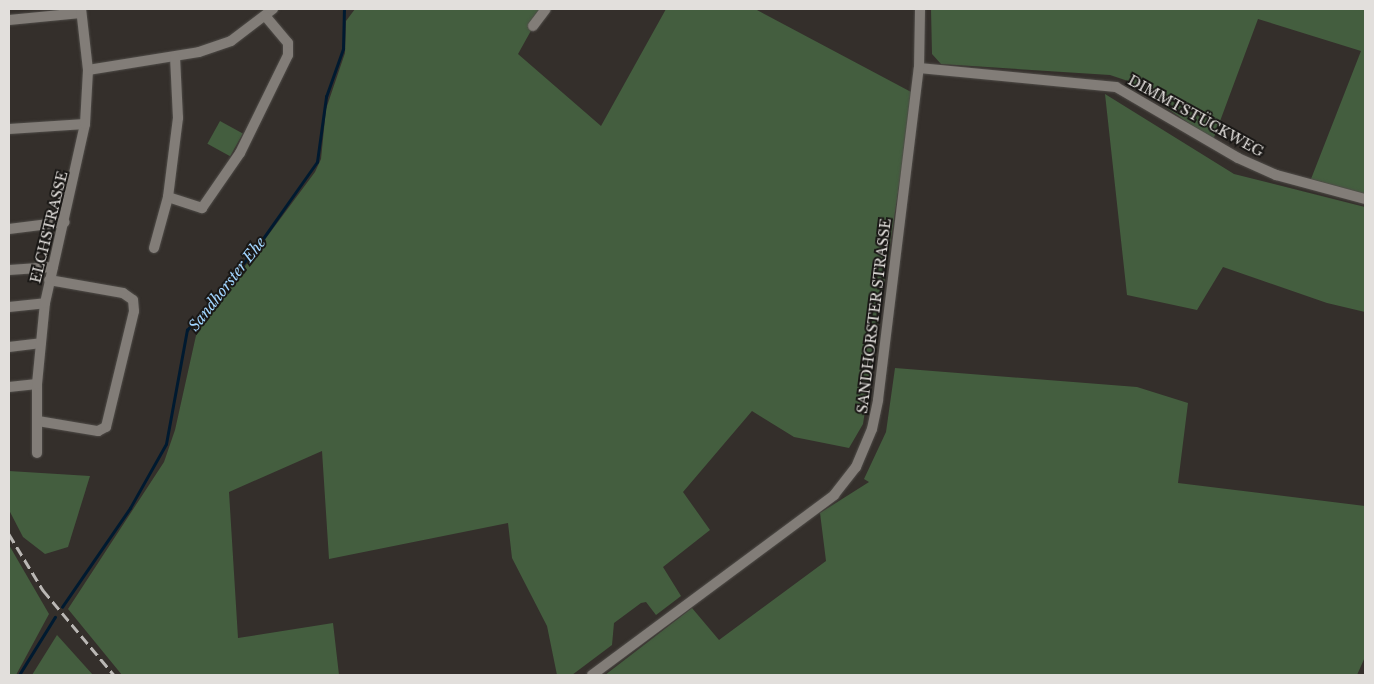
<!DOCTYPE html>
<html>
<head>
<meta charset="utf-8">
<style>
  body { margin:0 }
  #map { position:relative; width:1374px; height:684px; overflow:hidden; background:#342f2b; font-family:"Libre Baskerville",serif }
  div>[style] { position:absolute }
  .green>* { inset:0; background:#445e3f; transform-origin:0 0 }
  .stream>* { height:2.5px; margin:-1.25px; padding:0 1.25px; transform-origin:1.25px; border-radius:1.25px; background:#001a30 }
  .roads { filter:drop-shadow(0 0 1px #4f4c48) drop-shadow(0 0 1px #4f4c48) }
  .street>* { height:10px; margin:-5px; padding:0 5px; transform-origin:5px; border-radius:5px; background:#827d78 }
  .rail>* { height:2.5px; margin-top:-1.25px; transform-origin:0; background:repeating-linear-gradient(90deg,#bab7b4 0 10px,transparent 0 15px) }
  span { translate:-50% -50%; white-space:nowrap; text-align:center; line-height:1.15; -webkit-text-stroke:4px #1a1816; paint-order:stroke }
  .street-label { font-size:14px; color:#e2dfdc }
  .water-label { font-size:15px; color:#a2d5ff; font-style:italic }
  .frame { position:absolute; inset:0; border:10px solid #e2dfdc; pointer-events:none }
</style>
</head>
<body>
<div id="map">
  <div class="green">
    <i style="clip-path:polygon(355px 9px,543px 9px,518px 54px,601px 126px,666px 9px,755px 9px,913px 93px,863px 424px,849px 448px,794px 437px,752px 411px,683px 492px,710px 530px,663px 567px,681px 596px,656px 615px,646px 602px,641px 603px,614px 623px,612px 645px,572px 675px,557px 675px,547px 626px,512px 558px,508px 523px,329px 559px,322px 451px,229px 492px,238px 638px,333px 623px,339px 675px,122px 675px,68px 609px,164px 462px,175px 430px,197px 331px,315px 172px,321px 159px,326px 109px,345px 53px,346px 21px)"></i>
    <i style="clip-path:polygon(931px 9px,1365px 9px,1365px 194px,1311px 179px,1361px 51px,1258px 19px,1213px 140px,1128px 81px,1110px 75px,941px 64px,932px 54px)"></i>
    <i style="clip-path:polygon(1105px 94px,1234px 174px,1365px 207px,1365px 312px,1327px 303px,1223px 267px,1197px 310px,1127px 295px)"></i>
    <i style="left:220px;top:121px;width:26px;height:26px;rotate:29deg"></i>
    <i style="clip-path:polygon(895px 368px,1137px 387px,1188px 403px,1178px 483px,1365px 506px,1365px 657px,1357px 675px,605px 675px,692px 608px,719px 640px,826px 561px,820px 513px,869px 482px,864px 479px,886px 432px)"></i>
    <i style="clip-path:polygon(9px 471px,90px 476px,68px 547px,45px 554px,23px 537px,9px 510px)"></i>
    <i style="clip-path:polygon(9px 545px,49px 614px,16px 675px,9px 675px)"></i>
    <i style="clip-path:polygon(57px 635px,93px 675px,32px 675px)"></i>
  </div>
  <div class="stream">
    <i style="left:62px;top:607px;width:120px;rotate:-55.5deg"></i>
    <i style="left:130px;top:508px;width:73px;rotate:-60.6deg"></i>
    <i style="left:166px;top:444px;width:116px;rotate:-79.6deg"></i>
    <i style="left:187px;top:330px;width:109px;rotate:-49.9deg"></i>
    <i style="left:257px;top:247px;width:104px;rotate:-54.8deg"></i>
    <i style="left:317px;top:162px;width:66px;rotate:-82.1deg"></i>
    <i style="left:326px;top:97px;width:51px;rotate:-70.5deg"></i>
    <i style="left:343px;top:49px;width:40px;rotate:-88.6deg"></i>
    <i style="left:19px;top:675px;width:68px;rotate:-58.2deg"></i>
  </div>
  <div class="roads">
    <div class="street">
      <i style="left:9px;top:20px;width:72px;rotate:-5.6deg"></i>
      <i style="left:533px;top:26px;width:21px;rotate:-53deg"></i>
      <i style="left:919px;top:68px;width:198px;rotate:5.5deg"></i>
      <i style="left:1116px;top:87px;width:141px;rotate:30.2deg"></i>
      <i style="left:1238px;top:158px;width:42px;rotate:24.1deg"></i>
      <i style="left:1276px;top:175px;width:92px;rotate:15.1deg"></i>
      <i style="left:88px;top:70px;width:112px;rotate:-9.2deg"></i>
      <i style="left:199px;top:52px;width:34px;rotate:-19deg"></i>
      <i style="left:231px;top:41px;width:53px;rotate:-37.3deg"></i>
      <i style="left:9px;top:129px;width:76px;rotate:-3.8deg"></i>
      <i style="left:168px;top:197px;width:36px;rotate:18deg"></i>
      <i style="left:202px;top:208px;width:67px;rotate:-55.4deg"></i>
      <i style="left:240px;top:153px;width:109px;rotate:-63.9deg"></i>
      <i style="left:288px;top:55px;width:12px;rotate:-90deg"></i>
      <i style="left:288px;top:43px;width:34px;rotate:-130deg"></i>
      <i style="left:9px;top:229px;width:56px;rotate:-7.1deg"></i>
      <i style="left:154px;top:248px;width:53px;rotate:-74.6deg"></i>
      <i style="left:168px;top:197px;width:80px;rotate:-82.8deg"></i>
      <i style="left:178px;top:118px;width:61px;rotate:-92.8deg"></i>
      <i style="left:9px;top:270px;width:44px;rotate:-3.9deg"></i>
      <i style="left:9px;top:307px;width:36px;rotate:-6deg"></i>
      <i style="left:9px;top:347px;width:32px;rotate:-7deg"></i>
      <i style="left:9px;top:387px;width:28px;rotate:-6deg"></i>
      <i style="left:38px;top:421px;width:61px;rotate:9.5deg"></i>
      <i style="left:98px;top:431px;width:9px;rotate:-27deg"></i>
      <i style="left:106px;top:427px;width:119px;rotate:-76.4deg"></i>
      <i style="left:134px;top:311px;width:11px;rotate:-95deg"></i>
      <i style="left:133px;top:300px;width:12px;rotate:-145deg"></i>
      <i style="left:123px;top:293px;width:75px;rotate:-170deg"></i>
      <i style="left:37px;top:453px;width:69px;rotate:-90deg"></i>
      <i style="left:37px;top:384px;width:81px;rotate:-84.4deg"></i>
      <i style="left:45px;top:303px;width:183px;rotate:-77.4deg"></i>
      <i style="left:85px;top:124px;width:54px;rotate:-86.8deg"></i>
      <i style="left:88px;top:70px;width:61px;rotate:-96.5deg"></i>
      <i style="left:592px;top:675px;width:302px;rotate:-36.6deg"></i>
      <i style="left:834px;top:495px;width:36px;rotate:-52deg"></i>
      <i style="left:856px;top:467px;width:41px;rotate:-67.2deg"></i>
      <i style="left:872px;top:429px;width:30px;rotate:-78deg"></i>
      <i style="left:878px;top:400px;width:335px;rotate:-83deg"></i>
      <i style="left:919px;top:68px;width:59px;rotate:-89deg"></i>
    </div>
  </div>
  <div class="rail">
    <i style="left:9px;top:534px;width:66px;rotate:58.7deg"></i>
    <i style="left:43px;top:590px;width:111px;rotate:50.1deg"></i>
  </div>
  <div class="street-label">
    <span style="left:1196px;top:116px;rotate:29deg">DIMMTSTÜCKWEG</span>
    <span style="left:49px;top:227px;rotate:-76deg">ELCHSTRASSE</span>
    <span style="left:874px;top:316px;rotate:-83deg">SANDHORSTER STRASSE</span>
  </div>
  <div class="water-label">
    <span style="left:227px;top:284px;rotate:-52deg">Sandhorster Ehe</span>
  </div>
  <div class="frame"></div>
</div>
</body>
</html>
